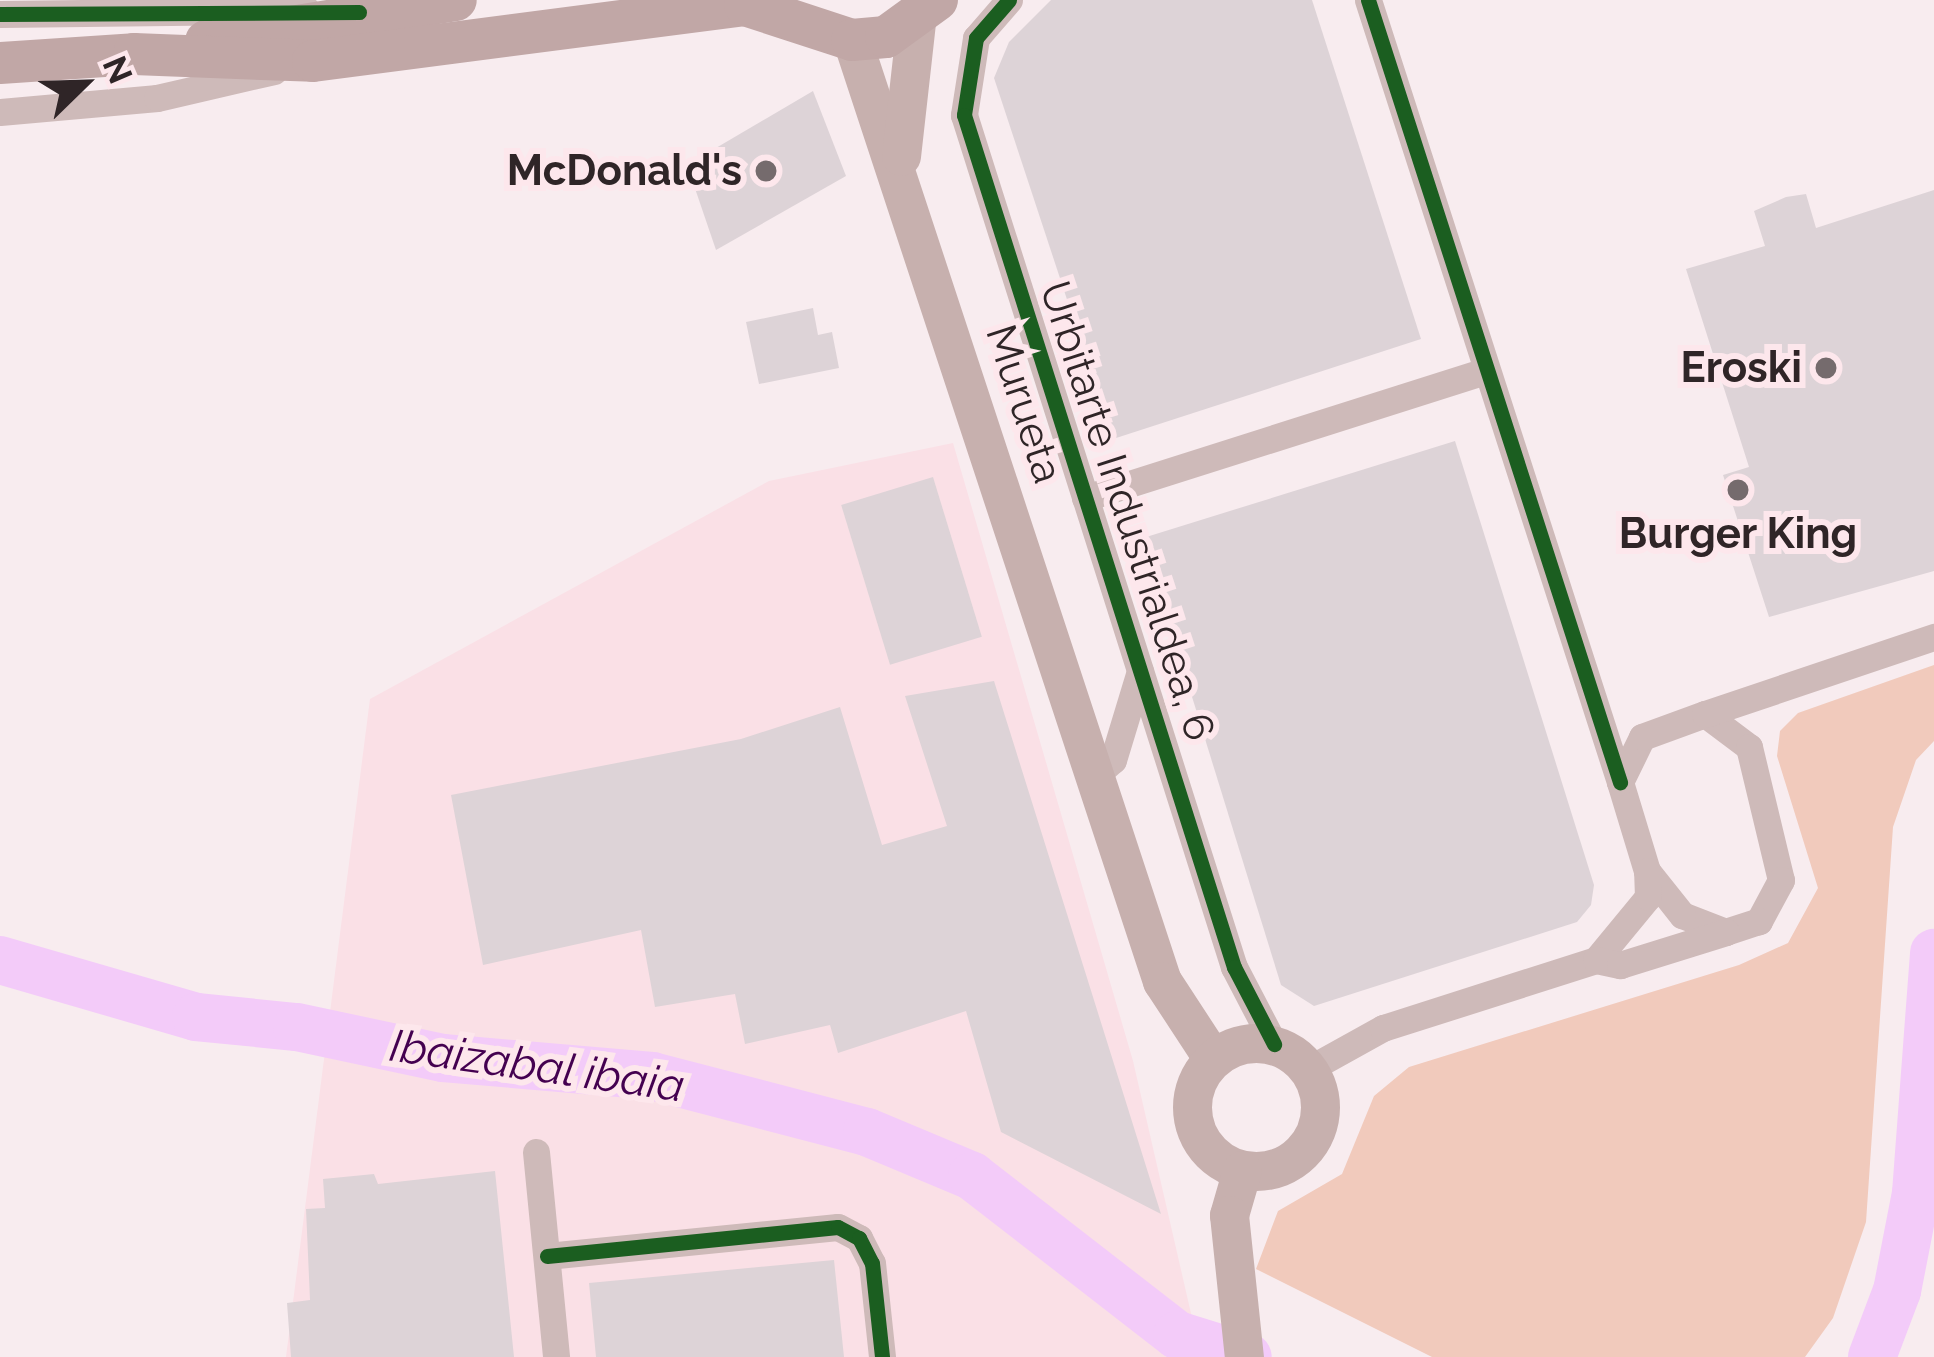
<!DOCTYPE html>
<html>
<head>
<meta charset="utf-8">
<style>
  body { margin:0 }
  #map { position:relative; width:1934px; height:1357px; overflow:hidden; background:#f8ecef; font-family:Raleway,sans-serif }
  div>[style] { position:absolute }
  .built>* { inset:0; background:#fae0e6 }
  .green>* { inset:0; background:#f1cabc }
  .river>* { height:48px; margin:-24px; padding:0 24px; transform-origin:24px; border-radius:24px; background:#f3cbf9 }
  .building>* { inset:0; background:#ddd3d7; transform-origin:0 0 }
  .street>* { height:27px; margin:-13.5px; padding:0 13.5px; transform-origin:13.5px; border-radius:13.5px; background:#cebab9 }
  .secondary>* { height:39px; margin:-19.5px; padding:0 19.5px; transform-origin:19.5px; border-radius:19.5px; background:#c7b0ae }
  .secondary>.ring { margin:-19.5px; padding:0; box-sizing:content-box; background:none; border:39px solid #c7b0ae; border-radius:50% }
  .primary>* { height:42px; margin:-21px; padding:0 21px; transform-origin:21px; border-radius:21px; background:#c1a7a6 }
  .cycleway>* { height:15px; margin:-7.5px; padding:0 7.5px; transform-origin:7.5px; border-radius:7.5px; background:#1b5e20 }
  .dots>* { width:33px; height:33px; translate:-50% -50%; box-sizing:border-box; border:6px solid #fde7ec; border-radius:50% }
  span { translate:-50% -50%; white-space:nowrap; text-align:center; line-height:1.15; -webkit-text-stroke:12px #fde7ec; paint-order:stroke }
  .poi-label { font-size:42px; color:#2f2527; font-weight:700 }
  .right { translate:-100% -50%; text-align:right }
  .street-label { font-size:42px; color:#2f2527 }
  .water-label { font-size:45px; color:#440150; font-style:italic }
  .north { position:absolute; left:24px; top:24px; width:120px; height:120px; -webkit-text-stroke:9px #fde7ec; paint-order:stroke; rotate:67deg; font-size:33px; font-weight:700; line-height:48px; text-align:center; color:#2f2527 }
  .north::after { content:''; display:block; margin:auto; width:42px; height:54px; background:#2f2527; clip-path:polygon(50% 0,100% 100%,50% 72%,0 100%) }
</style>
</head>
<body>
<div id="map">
  <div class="built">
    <i style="clip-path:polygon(953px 443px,1133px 1061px,1201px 1357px,286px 1357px,370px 699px,769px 481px)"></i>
  </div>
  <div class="green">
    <i style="clip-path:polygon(1934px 665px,1934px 741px,1916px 760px,1893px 827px,1866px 1222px,1833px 1318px,1805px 1357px,1432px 1357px,1256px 1269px,1278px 1211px,1342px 1174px,1374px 1096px,1409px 1067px,1739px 965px,1788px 943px,1818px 888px,1777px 756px,1780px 731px,1798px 713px)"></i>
  </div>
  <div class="river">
    <i style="left:0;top:960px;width:204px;rotate:16.2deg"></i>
    <i style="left:196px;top:1017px;width:101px;rotate:5.7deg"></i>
    <i style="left:297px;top:1027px;width:149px;rotate:12deg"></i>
    <i style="left:443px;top:1058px;width:210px;rotate:4.9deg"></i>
    <i style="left:652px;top:1076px;width:222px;rotate:14.6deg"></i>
    <i style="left:867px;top:1132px;width:114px;rotate:22.7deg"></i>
    <i style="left:972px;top:1176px;width:259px;rotate:37.8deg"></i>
    <i style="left:1177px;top:1335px;width:74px;rotate:17.2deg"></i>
    <i style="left:1872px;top:1357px;width:71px;rotate:-69.3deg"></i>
    <i style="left:1897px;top:1291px;width:100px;rotate:-79deg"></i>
    <i style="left:1916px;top:1193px;width:241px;rotate:-85.7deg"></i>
  </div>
  <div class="building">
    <i style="clip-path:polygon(1051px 0,1312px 0,1421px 339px,1113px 439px,994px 78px,1009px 42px)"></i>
    <i style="clip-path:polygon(813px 91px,846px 176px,716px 250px,687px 165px)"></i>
    <i style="clip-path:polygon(1934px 190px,1934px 571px,1769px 617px,1723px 475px,1749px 467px,1686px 269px,1765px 246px,1754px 211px,1786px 197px,1806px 194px,1816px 228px)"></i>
    <i style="clip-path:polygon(813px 308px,818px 335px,832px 332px,839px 368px,759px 384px,746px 322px)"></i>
    <i style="clip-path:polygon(1455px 441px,1594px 885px,1591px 905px,1577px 922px,1314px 1006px,1281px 985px,1143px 538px)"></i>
    <i style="left:933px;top:477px;width:167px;height:96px;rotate:73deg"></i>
    <i style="clip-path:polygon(994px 681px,1161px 1214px,1001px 1132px,966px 1011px,838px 1053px,830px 1025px,745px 1044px,735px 994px,655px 1007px,641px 930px,483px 965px,451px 795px,741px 739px,840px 707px,882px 845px,947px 826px,905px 696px)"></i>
    <i style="clip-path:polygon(495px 1171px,514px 1357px,291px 1357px,287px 1303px,310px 1300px,306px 1209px,325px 1208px,323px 1179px,374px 1174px,378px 1184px)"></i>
    <i style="clip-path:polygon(834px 1260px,844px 1357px,596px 1357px,589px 1283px)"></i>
  </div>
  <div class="street">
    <i style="left:1009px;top:0;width:50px;rotate:131deg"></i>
    <i style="left:976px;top:38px;width:78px;rotate:98.9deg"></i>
    <i style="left:964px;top:115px;width:894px;rotate:72.42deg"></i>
    <i style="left:1234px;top:967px;width:87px;rotate:62.5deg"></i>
    <i style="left:1368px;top:0;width:822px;rotate:72.14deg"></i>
    <i style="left:0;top:14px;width:307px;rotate:-0.7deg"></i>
    <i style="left:0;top:112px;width:158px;rotate:-5.1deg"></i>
    <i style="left:157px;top:98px;width:120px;rotate:-13deg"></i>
    <i style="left:1085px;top:498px;width:417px;rotate:-17.6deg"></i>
    <i style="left:1705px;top:714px;width:55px;rotate:36.9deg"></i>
    <i style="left:1749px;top:747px;width:137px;rotate:76.5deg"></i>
    <i style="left:1781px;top:880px;width:47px;rotate:118.2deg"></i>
    <i style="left:1759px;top:921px;width:35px;rotate:162deg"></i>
    <i style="left:1726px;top:932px;width:47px;rotate:-158.9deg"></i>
    <i style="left:1682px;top:915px;width:56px;rotate:-128.5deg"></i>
    <i style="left:1647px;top:871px;width:93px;rotate:-106.9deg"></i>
    <i style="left:1620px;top:782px;width:50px;rotate:-63.9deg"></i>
    <i style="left:1642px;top:737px;width:67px;rotate:-20.1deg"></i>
    <i style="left:1705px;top:714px;width:242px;rotate:-18.6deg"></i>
    <i style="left:1095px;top:776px;width:24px;rotate:-42deg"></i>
    <i style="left:1113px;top:760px;width:93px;rotate:-73.1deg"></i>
    <i style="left:1596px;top:960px;width:82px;rotate:-50.5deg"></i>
    <i style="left:1648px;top:897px;width:26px;rotate:-92deg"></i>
    <i style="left:1309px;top:1069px;width:85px;rotate:-29deg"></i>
    <i style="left:1383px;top:1028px;width:224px;rotate:-17.7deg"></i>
    <i style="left:1596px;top:960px;width:25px;rotate:12deg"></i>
    <i style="left:1620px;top:965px;width:111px;rotate:-17.3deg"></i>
    <i style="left:536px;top:1152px;width:206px;rotate:84.4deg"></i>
    <i style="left:547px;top:1256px;width:292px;rotate:-5.7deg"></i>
    <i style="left:838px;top:1227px;width:24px;rotate:28deg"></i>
    <i style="left:859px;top:1238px;width:28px;rotate:63deg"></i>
    <i style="left:872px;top:1263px;width:95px;rotate:83.9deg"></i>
  </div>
  <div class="secondary">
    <i style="left:852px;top:40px;width:991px;rotate:71.77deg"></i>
    <i style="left:1162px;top:981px;width:93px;rotate:56.8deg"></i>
    <i style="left:901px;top:156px;width:135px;rotate:-83.6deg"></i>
    <i class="ring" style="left:1192px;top:1043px;width:89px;height:89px"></i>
    <i style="left:1242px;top:1170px;width:47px;rotate:106.1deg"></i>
    <i style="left:1229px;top:1215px;width:143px;rotate:84deg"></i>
  </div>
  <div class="primary">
    <i style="left:206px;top:41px;width:253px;rotate:-9.3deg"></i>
    <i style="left:0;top:63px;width:134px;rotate:-3.8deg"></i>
    <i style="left:134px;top:54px;width:179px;rotate:2.2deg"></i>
    <i style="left:313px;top:61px;width:436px;rotate:-7.4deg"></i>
    <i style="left:745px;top:5px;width:113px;rotate:18.1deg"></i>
    <i style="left:852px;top:40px;width:34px;rotate:-5deg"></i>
    <i style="left:886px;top:37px;width:63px;rotate:-36deg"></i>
  </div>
  <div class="cycleway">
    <i style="left:1009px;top:0;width:50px;rotate:131deg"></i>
    <i style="left:976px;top:38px;width:78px;rotate:98.9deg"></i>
    <i style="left:964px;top:115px;width:894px;rotate:72.42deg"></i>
    <i style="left:1234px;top:967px;width:87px;rotate:62.5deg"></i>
    <i style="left:1368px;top:0;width:822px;rotate:72.14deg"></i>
    <i style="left:0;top:14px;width:359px;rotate:-0.3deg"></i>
    <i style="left:547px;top:1256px;width:292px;rotate:-5.7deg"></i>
    <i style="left:838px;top:1227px;width:24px;rotate:28deg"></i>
    <i style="left:859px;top:1238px;width:28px;rotate:63deg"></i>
    <i style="left:872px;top:1263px;width:95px;rotate:83.9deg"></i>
  </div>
  <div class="dots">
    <i style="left:766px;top:171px;background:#756b6d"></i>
    <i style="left:1826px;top:368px;background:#756b6d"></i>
    <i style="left:1738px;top:490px;background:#756b6d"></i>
  </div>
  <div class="poi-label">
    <span class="right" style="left:742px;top:171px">McDonald's</span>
    <span class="right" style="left:1802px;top:368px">Eroski</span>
    <span style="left:1738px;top:534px">Burger King</span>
  </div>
  <div class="street-label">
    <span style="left:1024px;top:404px;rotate:72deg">Murueta</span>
    <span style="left:1127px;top:511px;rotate:72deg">Urbitarte Industrialdea, 6</span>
  </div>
  <div class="water-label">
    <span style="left:537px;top:1066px;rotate:8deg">Ibaizabal ibaia</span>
  </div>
  <div class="north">N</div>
</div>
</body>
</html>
